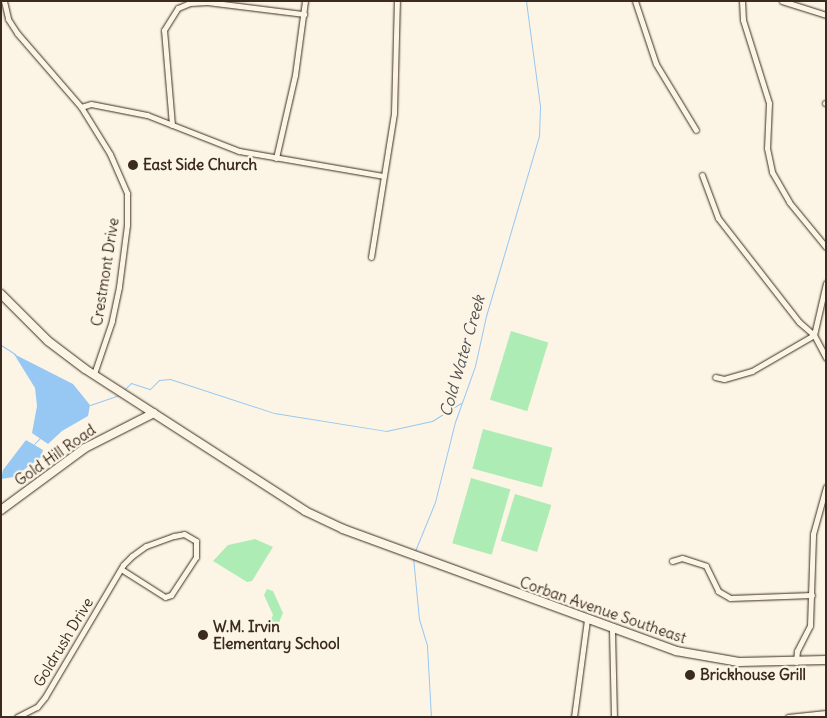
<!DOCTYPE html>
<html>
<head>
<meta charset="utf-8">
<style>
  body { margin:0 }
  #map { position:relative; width:827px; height:718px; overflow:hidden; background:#fcf5e5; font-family:Delius,sans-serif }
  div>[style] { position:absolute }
  .green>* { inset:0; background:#adedb5; transform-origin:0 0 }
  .water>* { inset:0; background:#97c7f3 }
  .stream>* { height:1px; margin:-0.5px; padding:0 0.5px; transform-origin:0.5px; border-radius:0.5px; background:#97c7f3 }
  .roads { filter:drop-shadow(0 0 1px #3b2a1e) drop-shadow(0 0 1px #3b2a1e) }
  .street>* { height:5px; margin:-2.5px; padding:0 2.5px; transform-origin:2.5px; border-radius:2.5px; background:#fcf5e5 }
  .secondary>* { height:8px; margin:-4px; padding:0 4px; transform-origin:4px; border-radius:4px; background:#fcf5e5 }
  .dots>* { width:14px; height:14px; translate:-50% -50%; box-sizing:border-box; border:2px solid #fcf5e5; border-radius:50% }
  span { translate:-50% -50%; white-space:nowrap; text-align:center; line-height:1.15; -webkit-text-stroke:4.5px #fcf5e5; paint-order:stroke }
  .poi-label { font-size:15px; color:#3b2a1e; font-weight:700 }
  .left { translate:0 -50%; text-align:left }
  .street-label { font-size:15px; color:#3b2a1e }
  .water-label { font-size:16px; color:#525153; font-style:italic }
  .frame { position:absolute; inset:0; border:2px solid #3b2a1e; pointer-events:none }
</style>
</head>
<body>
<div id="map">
  <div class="green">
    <i style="left:511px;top:331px;width:39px;height:72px;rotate:17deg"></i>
    <i style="left:483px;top:429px;width:72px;height:41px;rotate:15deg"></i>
    <i style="left:471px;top:478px;width:41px;height:68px;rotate:16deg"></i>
    <i style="left:515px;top:494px;width:38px;height:49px;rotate:17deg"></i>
    <i style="clip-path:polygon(255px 539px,273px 547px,252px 581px,247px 582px,213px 561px,228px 545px)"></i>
    <i style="clip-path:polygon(267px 589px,273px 591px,283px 613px,275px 632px,266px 629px,273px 615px,264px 595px)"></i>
  </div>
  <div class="water">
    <i style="clip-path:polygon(14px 354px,73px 384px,90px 405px,88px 416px,62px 431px,48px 444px,32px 433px,37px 406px,35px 388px)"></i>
    <i style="clip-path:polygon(26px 440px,43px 450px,41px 457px,14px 477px,1px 479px,3px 470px)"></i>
  </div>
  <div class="stream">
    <i style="left:1px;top:345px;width:17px;rotate:33deg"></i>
    <i style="left:124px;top:390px;width:10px;rotate:-45deg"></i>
    <i style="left:131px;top:383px;width:20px;rotate:18deg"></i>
    <i style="left:150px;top:389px;width:13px;rotate:-45deg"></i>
    <i style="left:159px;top:380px;width:11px;rotate:-5deg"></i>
    <i style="left:170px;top:379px;width:109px;rotate:18.1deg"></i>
    <i style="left:274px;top:413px;width:113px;rotate:9.1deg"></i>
    <i style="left:386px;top:431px;width:47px;rotate:-12.3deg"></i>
    <i style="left:432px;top:421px;width:34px;rotate:-32deg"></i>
    <i style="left:90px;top:405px;width:31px;rotate:-19deg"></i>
    <i style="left:34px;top:444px;width:8px;rotate:-45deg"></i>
    <i style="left:415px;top:551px;width:53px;rotate:-67.8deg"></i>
    <i style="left:435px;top:502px;width:82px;rotate:-76deg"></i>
    <i style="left:455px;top:422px;width:59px;rotate:-70.3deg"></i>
    <i style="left:475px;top:366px;width:51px;rotate:-77.6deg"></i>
    <i style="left:486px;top:316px;width:188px;rotate:-73.6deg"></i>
    <i style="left:539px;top:136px;width:30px;rotate:-88deg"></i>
    <i style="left:540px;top:106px;width:106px;rotate:-97.6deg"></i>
    <i style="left:413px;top:557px;width:62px;rotate:84.5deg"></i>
    <i style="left:419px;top:619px;width:28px;rotate:73deg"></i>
    <i style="left:427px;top:646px;width:71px;rotate:86.8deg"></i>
  </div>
  <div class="roads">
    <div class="street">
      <i style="left:4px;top:1px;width:18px;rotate:77deg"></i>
      <i style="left:8px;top:19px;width:17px;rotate:57deg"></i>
      <i style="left:17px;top:33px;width:98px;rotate:49.1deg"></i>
      <i style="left:81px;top:107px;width:55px;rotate:58.3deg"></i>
      <i style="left:110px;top:154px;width:43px;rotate:66.4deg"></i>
      <i style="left:127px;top:193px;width:32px;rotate:90deg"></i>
      <i style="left:127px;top:225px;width:63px;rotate:97.4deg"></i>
      <i style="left:119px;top:287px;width:35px;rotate:102deg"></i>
      <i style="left:112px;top:321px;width:56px;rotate:108.8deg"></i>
      <i style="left:635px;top:1px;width:66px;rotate:71.6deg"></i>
      <i style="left:656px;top:64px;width:77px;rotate:58.8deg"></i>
      <i style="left:742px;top:1px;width:19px;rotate:87deg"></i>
      <i style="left:743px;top:20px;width:87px;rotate:72.6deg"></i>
      <i style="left:769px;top:103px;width:45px;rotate:92.5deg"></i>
      <i style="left:767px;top:148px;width:25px;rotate:78deg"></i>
      <i style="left:772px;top:172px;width:34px;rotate:60deg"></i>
      <i style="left:789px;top:202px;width:58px;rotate:50.6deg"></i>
      <i style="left:782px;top:1px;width:46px;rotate:17.7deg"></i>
      <i style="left:825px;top:103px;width:1px"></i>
      <i style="left:81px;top:107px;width:10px;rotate:-17deg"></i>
      <i style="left:91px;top:104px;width:57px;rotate:11.1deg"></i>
      <i style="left:147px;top:115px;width:99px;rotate:21.4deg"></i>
      <i style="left:239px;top:151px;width:146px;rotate:9.8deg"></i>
      <i style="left:172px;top:125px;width:95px;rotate:-94.8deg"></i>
      <i style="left:164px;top:30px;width:26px;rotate:-58deg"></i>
      <i style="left:178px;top:8px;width:13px;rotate:-23deg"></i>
      <i style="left:190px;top:3px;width:17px;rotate:-3deg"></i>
      <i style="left:207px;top:2px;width:98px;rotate:7.1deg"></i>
      <i style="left:276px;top:158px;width:85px;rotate:-77.1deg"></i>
      <i style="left:295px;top:75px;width:75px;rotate:-82.3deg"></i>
      <i style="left:702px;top:175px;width:46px;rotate:69.6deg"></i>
      <i style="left:718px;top:218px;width:132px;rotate:52.1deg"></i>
      <i style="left:799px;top:322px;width:20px;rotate:41deg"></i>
      <i style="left:814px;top:335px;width:72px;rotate:149.9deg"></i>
      <i style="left:752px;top:371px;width:29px;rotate:164deg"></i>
      <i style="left:724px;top:379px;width:9px;rotate:-167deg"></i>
      <i style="left:371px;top:257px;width:146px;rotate:-80.9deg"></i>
      <i style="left:394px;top:113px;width:112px;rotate:-88.5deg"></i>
      <i style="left:826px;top:283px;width:53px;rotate:103deg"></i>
      <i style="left:814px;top:335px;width:26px;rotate:62deg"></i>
      <i style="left:672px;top:561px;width:10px;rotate:-17deg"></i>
      <i style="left:682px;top:558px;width:25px;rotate:18deg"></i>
      <i style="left:706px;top:566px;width:28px;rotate:64deg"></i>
      <i style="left:718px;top:591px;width:14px;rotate:30deg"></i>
      <i style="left:730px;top:598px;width:82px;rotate:-2.1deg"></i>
      <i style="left:612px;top:630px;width:87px;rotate:88.7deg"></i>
      <i style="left:796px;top:662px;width:11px;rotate:-85deg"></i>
      <i style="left:797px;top:651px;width:28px;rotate:-63deg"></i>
      <i style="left:810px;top:626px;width:92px;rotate:-88.1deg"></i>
      <i style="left:813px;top:534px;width:49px;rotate:-74.5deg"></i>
      <i style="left:17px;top:717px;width:22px;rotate:-27deg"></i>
      <i style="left:37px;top:707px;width:13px;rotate:-51deg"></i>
      <i style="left:45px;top:697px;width:153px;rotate:-59.4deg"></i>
      <i style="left:123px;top:565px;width:13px;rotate:-45deg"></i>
      <i style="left:132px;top:556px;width:17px;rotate:-36deg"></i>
      <i style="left:146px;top:546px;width:30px;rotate:-20deg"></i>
      <i style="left:174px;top:536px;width:10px;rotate:-11deg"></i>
      <i style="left:184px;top:534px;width:14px;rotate:30deg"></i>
      <i style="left:196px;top:541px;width:16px;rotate:90deg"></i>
      <i style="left:196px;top:557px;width:45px;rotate:123.3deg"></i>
      <i style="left:171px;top:595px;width:6px;rotate:162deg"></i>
      <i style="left:165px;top:597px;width:52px;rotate:-147.5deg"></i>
      <i style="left:574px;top:717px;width:98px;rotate:-82.4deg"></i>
      <i style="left:788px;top:717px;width:38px;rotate:-6deg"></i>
    </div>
    <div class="secondary">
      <i style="left:1px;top:294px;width:66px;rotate:45deg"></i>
      <i style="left:48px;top:341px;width:46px;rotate:37.1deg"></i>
      <i style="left:85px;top:369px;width:262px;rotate:32.8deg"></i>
      <i style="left:305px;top:511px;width:42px;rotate:25.3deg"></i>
      <i style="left:343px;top:529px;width:355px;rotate:20.1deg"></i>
      <i style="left:676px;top:651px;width:64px;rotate:9.9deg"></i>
      <i style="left:739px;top:662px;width:87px;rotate:-1.3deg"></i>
      <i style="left:1px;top:510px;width:104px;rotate:-36.4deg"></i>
      <i style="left:85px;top:448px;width:77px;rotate:-26.9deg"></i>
    </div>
  </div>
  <div class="dots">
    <i style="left:133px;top:165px;background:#3b2a1e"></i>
    <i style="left:203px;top:635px;background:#3b2a1e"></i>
    <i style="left:690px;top:675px;background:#3b2a1e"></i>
  </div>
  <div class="poi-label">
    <span class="left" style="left:143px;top:165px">East Side Church</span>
    <span class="left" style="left:213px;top:635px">W.M. Irvin<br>Elementary School</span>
    <span class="left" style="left:700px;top:675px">Brickhouse Grill</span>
  </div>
  <div class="street-label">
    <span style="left:105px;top:272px;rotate:-81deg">Crestmont Drive</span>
    <span style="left:55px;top:455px;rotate:-35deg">Gold Hill Road</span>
    <span style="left:603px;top:610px;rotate:19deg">Corban Avenue Southeast</span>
    <span style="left:63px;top:642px;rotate:-59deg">Goldrush Drive</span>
  </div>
  <div class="water-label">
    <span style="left:462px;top:356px;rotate:-74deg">Cold Water Creek</span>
  </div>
  <div class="frame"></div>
</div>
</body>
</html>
